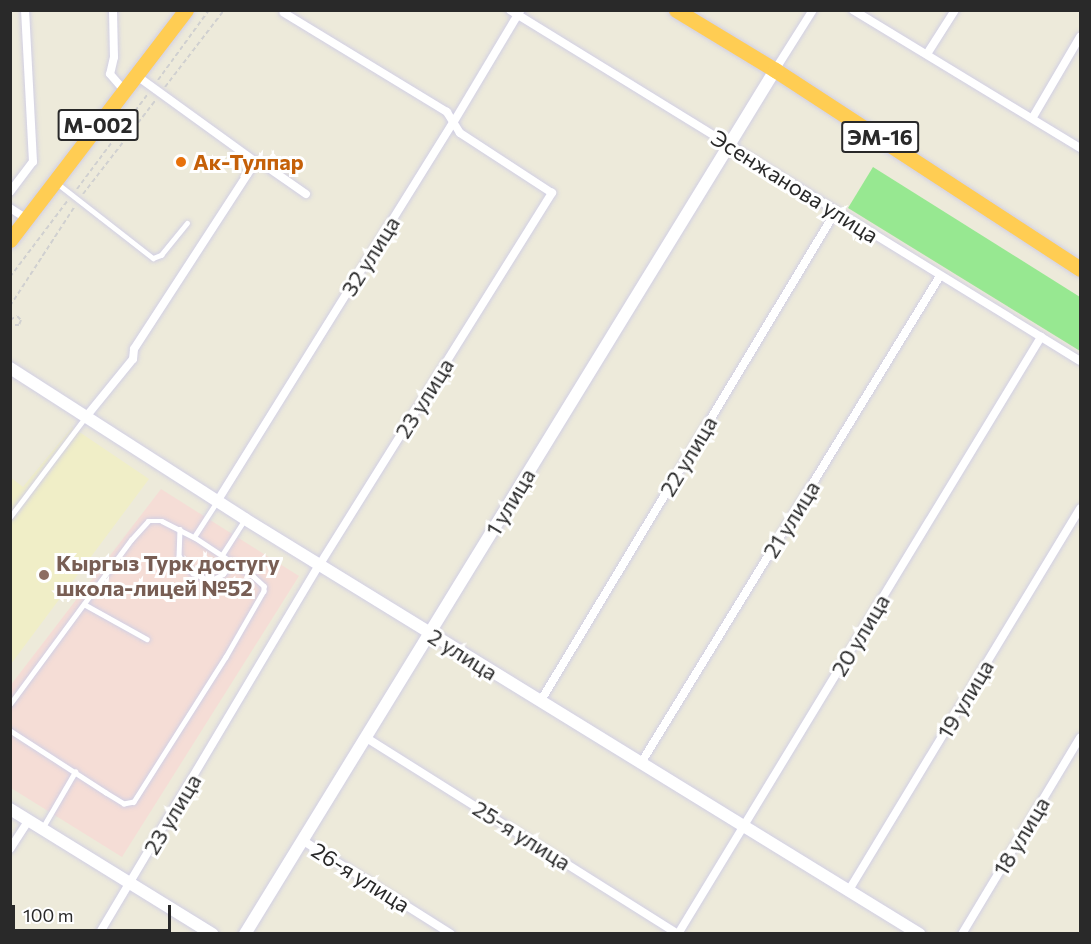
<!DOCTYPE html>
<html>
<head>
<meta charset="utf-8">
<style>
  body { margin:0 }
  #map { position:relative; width:1091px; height:944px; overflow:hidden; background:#edeada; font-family:Commissioner,sans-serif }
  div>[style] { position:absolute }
  .education>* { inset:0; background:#f0eec7 }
  .medical>* { inset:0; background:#f5ddd6 }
  .green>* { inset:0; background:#97e891 }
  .path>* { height:2px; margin-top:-1px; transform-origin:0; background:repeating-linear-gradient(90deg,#d0d0d0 0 4.5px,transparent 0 7.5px) }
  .roads { filter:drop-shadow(0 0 2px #d1cfe4) drop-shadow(0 0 2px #d1cfe4) }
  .lane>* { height:4.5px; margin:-2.25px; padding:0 2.25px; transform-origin:2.25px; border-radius:2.25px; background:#fff }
  .street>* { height:8px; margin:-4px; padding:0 4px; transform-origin:4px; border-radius:4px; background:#fff }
  .secondary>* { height:12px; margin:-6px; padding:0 6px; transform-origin:6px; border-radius:6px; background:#fff }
  .highway>* { height:15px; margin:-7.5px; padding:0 7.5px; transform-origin:7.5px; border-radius:7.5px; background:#ffcd53 }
  .dots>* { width:16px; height:16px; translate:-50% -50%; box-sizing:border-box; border:3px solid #fff; border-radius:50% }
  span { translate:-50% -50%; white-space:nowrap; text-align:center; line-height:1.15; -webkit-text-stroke:6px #fff; paint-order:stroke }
  .shield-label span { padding:2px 4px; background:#fff; border:2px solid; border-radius:4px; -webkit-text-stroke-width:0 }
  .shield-label { font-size:21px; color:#292929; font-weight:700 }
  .food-label { font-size:22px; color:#c56008; font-weight:700 }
  .left { translate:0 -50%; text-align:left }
  .street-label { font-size:22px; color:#292929 }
  .education-label { font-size:22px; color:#785e54; font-weight:700 }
  .frame { position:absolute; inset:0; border:12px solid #292929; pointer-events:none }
  .scale { position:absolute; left:12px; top:905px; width:159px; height:27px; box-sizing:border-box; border:3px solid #292929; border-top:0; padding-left:8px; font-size:18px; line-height:21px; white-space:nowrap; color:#292929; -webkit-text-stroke:4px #fff; paint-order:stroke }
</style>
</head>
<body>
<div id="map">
  <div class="education">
    <i style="clip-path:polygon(72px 427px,149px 479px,11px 664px,10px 477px,23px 487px)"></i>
  </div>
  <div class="medical">
    <i style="clip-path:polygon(161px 489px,299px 576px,122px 857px,11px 788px,10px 686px)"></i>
  </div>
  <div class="green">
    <i style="clip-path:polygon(873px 167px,1080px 297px,1080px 351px,848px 208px)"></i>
  </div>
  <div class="path">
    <i style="left:158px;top:80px;width:87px;rotate:-53.9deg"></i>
    <i style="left:165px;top:87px;width:97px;rotate:-52.5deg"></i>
    <i style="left:77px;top:189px;width:117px;rotate:-53.3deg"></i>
    <i style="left:83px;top:194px;width:118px;rotate:-52.3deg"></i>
    <i style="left:10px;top:277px;width:96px;rotate:-53deg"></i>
    <i style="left:10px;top:306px;width:119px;rotate:-57deg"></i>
    <i style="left:10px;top:320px;width:8px;rotate:-30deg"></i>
    <i style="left:17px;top:316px;width:6px;rotate:45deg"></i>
    <i style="left:21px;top:320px;width:5px;rotate:112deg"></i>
    <i style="left:19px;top:325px;width:7px;rotate:180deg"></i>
  </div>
  <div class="roads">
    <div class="lane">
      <i style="left:57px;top:183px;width:122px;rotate:38deg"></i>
      <i style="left:153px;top:258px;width:9px;rotate:-21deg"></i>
      <i style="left:161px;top:255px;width:41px;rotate:-50.9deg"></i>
      <i style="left:10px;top:517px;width:124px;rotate:-52.9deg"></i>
      <i style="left:180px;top:529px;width:27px;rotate:92deg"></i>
      <i style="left:179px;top:556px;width:22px;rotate:51deg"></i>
      <i style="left:193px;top:573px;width:14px;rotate:25deg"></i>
      <i style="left:206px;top:579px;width:8px"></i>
      <i style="left:214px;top:579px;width:10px;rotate:-29deg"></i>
      <i style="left:223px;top:574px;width:16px;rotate:-50deg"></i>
      <i style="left:194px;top:537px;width:40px;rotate:-57.1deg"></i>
      <i style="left:222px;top:555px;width:43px;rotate:-57.4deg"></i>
      <i style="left:84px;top:604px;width:72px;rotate:29.1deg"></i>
      <i style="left:10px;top:704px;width:204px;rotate:-53.6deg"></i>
      <i style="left:131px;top:540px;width:25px;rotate:-48deg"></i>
      <i style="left:148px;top:521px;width:14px"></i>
      <i style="left:162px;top:521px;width:36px;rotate:27deg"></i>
      <i style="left:194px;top:537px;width:71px;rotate:33.5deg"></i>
      <i style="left:253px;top:576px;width:15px;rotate:42deg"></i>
      <i style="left:264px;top:586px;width:5px;rotate:90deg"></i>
      <i style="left:264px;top:591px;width:76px;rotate:119.9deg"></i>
      <i style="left:226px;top:657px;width:172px;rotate:122.4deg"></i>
      <i style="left:134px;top:802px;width:10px;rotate:169deg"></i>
      <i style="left:124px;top:804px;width:21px;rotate:-149deg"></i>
      <i style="left:106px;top:793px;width:114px;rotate:-147.1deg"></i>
      <i style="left:43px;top:827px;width:64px;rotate:-59.8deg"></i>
    </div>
    <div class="street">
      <i style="left:113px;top:10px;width:47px;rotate:88.8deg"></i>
      <i style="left:114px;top:57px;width:17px;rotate:103deg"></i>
      <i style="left:110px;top:74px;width:23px;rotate:49deg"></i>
      <i style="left:510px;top:10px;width:669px;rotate:31.62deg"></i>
      <i style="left:853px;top:10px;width:266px;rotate:31.3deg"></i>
      <i style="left:927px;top:54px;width:52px;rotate:-57.5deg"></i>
      <i style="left:775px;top:70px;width:71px;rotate:-57.7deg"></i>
      <i style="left:137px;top:76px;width:148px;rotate:35.9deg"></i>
      <i style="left:1033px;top:117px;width:93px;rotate:-59.6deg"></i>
      <i style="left:10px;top:192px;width:38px;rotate:-53deg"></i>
      <i style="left:33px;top:162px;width:152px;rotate:-93deg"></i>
      <i style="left:10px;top:208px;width:20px;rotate:33deg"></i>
      <i style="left:85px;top:418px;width:76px;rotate:-50.9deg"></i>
      <i style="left:133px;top:359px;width:10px;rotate:-84deg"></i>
      <i style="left:134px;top:349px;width:221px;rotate:-57deg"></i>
      <i style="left:254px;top:164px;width:6px;rotate:-18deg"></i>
      <i style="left:260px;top:162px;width:56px;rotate:34.8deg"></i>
      <i style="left:218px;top:500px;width:444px;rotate:-58.1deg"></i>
      <i style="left:453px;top:123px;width:131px;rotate:-59.1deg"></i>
      <i style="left:540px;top:702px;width:573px;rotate:-58.92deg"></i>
      <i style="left:365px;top:737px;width:370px;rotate:32.2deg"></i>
      <i style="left:641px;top:763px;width:571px;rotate:-58.45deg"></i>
      <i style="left:302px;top:840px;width:176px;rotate:32.2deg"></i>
      <i style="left:10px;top:849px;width:35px;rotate:-57deg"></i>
      <i style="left:849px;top:890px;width:446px;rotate:-58.8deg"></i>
      <i style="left:99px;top:934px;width:431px;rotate:-59.2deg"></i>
      <i style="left:320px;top:564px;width:438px;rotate:-58deg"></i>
      <i style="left:552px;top:193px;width:110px;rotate:-146.9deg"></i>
      <i style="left:460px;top:133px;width:25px;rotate:-122deg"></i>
      <i style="left:447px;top:112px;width:191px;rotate:-148.7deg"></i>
      <i style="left:678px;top:934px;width:699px;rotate:-58.7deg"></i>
      <i style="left:962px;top:934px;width:229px;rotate:-59deg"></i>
    </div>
    <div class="secondary">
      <i style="left:10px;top:368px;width:279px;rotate:32.7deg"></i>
      <i style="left:245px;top:519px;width:792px;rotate:31.62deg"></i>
      <i style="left:10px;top:809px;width:238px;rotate:31.7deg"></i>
      <i style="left:245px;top:934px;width:1014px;rotate:-58.47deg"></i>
    </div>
    <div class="highway">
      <i style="left:676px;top:10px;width:116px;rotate:31.2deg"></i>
      <i style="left:775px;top:70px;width:364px;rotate:33.1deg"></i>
      <i style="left:10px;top:240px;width:290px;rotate:-52.6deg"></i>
    </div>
  </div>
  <div class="dots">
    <i style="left:181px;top:162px;background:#e8710a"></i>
    <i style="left:44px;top:575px;background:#8d6e63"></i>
  </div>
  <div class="shield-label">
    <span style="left:98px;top:125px">M-002</span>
    <span style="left:880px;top:137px">ЭМ-16</span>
  </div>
  <div class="food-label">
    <span class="left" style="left:193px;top:162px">Ак-Тулпар</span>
  </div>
  <div class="street-label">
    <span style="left:795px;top:186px;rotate:32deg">Эсенжанова улица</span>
    <span style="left:370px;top:256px;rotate:-58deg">32 улица</span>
    <span style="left:424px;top:398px;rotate:-58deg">23 улица</span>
    <span style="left:688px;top:456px;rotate:-59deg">22 улица</span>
    <span style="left:510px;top:502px;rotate:-59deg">1 улица</span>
    <span style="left:791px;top:519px;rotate:-58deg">21 улица</span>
    <span style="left:860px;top:635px;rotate:-59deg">20 улица</span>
    <span style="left:463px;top:654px;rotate:32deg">2 улица</span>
    <span style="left:965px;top:699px;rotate:-59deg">19 улица</span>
    <span style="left:172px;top:814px;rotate:-59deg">23 улица</span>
    <span style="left:522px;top:835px;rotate:32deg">25-я улица</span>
    <span style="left:1021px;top:836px;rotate:-59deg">18 улица</span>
    <span style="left:361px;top:877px;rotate:32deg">26-я улица</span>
  </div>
  <div class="education-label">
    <span class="left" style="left:56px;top:575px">Кыргыз Турк достугу<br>школа-лицей №52</span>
  </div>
  <div class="frame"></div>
  <div class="scale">100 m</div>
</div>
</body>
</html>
